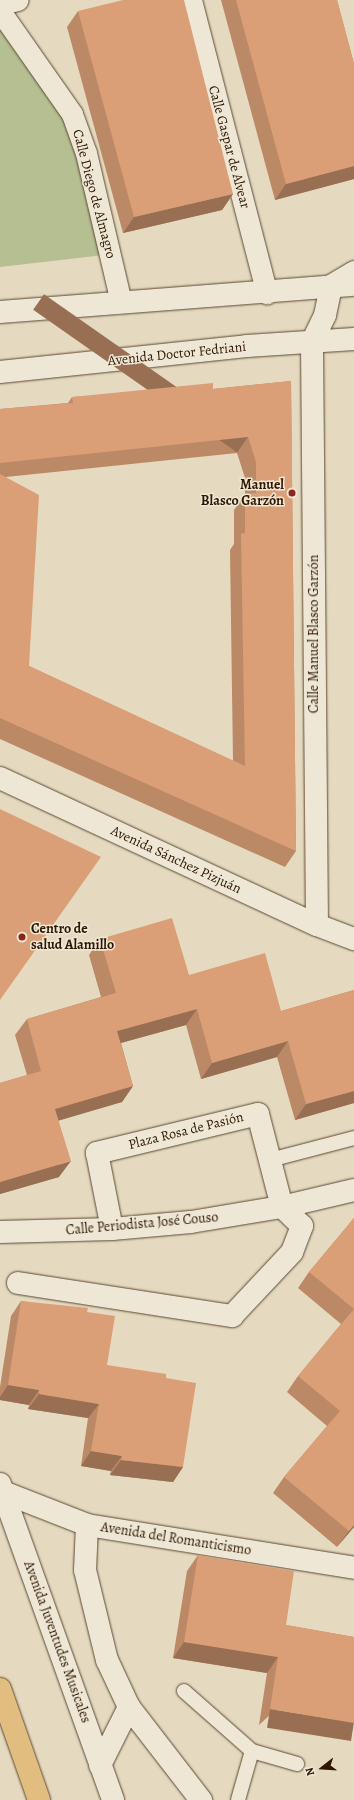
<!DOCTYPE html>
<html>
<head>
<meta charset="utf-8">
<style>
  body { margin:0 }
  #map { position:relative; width:354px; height:1800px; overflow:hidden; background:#e5dac0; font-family:Alegreya,serif }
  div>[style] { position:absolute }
  .green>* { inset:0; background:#b5bf92 }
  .roads { filter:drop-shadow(0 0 1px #5c4830) drop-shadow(0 0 1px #5c4830) }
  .service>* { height:14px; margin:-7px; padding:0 7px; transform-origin:7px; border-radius:7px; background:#eee7d6 }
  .pedestrian>* { height:21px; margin:-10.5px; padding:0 10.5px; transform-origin:10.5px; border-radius:10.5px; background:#eee7d6 }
  .minor>* { height:22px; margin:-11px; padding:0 11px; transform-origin:11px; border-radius:11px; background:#eee7d6 }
  .tertiary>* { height:22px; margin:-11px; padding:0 11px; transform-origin:11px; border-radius:11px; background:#eee7d6 }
  .secondary>* { height:22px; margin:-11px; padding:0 11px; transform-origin:11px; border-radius:11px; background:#eee7d6 }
  .primary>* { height:22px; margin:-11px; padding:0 11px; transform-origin:11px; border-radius:11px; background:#e2bd80 }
  .wall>* { inset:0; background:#bc8966 }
  .shaded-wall>* { inset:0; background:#996f53; transform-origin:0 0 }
  .building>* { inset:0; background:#db9f77 }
  .dots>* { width:11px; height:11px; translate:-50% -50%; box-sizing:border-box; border:2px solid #eee7d6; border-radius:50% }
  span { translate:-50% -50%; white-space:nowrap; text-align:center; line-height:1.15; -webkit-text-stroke:3px #eee7d6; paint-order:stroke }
  .street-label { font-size:14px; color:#2f1700 }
  .poi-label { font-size:14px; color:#2f1700; font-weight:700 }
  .right { translate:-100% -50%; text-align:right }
  .left { translate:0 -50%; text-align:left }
  .north { position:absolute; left:302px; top:1748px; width:40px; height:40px; -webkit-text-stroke:3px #eee7d6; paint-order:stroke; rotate:253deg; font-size:11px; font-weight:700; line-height:16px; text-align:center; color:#2f1700 }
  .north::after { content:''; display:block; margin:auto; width:14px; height:18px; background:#2f1700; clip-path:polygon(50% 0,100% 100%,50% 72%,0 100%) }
</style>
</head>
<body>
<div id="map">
  <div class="green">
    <i style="clip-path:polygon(0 26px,67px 115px,104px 255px,0 267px)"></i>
  </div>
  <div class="roads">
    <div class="service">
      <i style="left:270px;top:1160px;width:87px;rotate:-14.7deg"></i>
      <i style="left:184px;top:1691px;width:91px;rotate:41.4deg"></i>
      <i style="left:238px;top:1800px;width:51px;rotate:-74.1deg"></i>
      <i style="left:252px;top:1751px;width:47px;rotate:16.1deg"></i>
    </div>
    <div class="pedestrian">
      <i style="left:191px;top:0;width:303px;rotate:75.5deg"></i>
      <i style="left:0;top:4px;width:18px;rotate:-13deg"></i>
      <i style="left:0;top:11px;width:126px;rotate:55deg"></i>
      <i style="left:72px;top:114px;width:41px;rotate:70.3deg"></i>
      <i style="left:86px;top:153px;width:153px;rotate:76.8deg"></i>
    </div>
    <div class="minor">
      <i style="left:312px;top:342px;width:583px;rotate:89.51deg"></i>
      <i style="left:0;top:1232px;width:112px;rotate:-1.5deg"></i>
      <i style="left:112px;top:1229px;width:79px;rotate:-5.1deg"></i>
      <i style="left:191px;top:1222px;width:92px;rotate:-9.4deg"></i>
      <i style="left:282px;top:1207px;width:74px;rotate:-13.3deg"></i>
      <i style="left:18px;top:1283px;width:217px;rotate:8.8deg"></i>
      <i style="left:232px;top:1316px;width:88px;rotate:-46.8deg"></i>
      <i style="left:292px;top:1252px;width:28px;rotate:-69deg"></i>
      <i style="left:302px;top:1226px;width:28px;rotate:-136deg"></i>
      <i style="left:282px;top:1207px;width:96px;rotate:-104.5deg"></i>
      <i style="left:258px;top:1114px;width:166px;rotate:166.4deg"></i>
      <i style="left:97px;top:1153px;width:77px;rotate:78.8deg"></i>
      <i style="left:0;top:1484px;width:336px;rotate:70.3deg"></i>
      <i style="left:3px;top:1492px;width:90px;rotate:21.4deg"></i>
      <i style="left:87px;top:1525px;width:270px;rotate:9.1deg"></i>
      <i style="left:87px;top:1525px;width:45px;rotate:92.5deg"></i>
      <i style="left:85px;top:1570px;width:93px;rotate:76.3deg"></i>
      <i style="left:107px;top:1660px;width:52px;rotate:64.9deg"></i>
      <i style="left:129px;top:1707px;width:118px;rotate:52.3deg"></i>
      <i style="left:100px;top:1765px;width:65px;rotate:-63.4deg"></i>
    </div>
    <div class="tertiary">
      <i style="left:312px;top:342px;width:30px;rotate:-64deg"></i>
      <i style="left:325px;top:315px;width:30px;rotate:-78deg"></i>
      <i style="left:331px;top:286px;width:27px;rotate:-31deg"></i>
      <i style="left:0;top:778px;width:349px;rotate:24.9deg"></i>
      <i style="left:317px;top:925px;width:40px;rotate:21deg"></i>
    </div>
    <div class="secondary">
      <i style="left:0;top:312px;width:355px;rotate:-4.4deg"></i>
      <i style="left:0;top:372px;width:248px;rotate:-6deg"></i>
      <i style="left:247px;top:346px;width:107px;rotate:-3.7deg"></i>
    </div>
    <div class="primary">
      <i style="left:0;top:1689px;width:118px;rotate:70.6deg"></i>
    </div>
  </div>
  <div class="wall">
    <i style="clip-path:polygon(221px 0,337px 0,354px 64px,354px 179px,275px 200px)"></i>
    <i style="clip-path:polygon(78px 11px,233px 194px,222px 210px,123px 233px,67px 27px)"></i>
    <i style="clip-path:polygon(evenodd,291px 381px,296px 851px,285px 867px,0 739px,0 409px,68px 403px,72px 397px,213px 389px,291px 381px,237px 453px,245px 478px,245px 494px,234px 510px,234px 544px,230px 550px,233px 761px,29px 666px,6px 477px,237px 453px)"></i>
    <i style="clip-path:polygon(100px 939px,189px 975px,281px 1011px,354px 990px,354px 1103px,295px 1120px,277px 1057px,201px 1079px,186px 1025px,121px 1043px,133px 1086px,122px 1102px,58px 1120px,59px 1177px,0 1194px,0 1083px,27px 1075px,15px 1035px,27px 1019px,101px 997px,89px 955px)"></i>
    <i style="clip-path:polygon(354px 1218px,354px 1527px,337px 1547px,273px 1493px,284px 1477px,327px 1426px,287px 1392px,298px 1376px,341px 1324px,298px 1288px,309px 1272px)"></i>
    <i style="clip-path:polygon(21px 1301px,87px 1312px,107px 1365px,183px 1467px,173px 1482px,110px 1475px,111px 1471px,81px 1466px,88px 1418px,28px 1409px,29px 1405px,0 1400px,0 1387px,11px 1316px)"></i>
    <i style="clip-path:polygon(198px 1555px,286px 1625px,354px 1637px,259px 1725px,267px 1673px,173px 1658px,187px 1571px)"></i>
  </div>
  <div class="shaded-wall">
    <i style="clip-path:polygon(354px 166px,354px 179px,275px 200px,286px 184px)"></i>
    <i style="clip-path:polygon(233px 194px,222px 210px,123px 233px,134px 217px)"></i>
    <i style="left:248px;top:437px;width:19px;height:249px;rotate:125deg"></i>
    <i style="clip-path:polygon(197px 1009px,186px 1025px,106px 1047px,117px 1031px)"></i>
    <i style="clip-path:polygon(288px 1041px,277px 1057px,201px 1079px,212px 1063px)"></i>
    <i style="clip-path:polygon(133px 1086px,122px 1102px,44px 1125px,55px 1109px)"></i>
    <i style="clip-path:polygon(354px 1091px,354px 1103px,295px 1120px,306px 1104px)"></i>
    <i style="clip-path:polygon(71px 1161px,59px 1177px,0 1194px,0 1182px)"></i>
    <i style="clip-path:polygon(8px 1385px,39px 1390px,29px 1405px,0 1400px,0 1397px)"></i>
    <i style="clip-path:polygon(39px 1394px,99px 1404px,88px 1418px,28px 1409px)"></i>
    <i style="clip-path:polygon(91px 1451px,122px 1456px,111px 1471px,81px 1466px)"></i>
    <i style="clip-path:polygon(121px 1460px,183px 1467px,173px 1482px,110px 1475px)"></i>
    <i style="clip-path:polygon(354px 1525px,354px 1527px,337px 1547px,349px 1531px)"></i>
    <i style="clip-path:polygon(184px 1642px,278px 1657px,267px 1673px,173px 1658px)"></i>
    <i style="left:270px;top:1709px;width:85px;height:19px;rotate:9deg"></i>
  </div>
  <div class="building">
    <i style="clip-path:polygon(123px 0,184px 0,233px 194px,134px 217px,78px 11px)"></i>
    <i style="clip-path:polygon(236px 0,337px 0,354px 64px,354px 166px,286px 184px)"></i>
    <i style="clip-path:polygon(291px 381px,296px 851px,0 718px,0 474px,39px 495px,29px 666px,245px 766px,241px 534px,245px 533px,245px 494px,256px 493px,256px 462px,248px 437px,0 463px,0 409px,73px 403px,72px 397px,213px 383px,213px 389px)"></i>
    <i style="clip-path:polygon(0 809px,101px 857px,0 1000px)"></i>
    <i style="clip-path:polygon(172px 918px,189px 975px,265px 953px,281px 1011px,354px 990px,354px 1091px,306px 1104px,288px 1041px,212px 1063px,197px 1009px,117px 1031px,133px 1086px,55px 1109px,71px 1161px,0 1182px,0 1083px,41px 1071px,27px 1019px,116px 993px,100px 939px)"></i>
    <i style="clip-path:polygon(354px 1218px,354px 1525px,349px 1531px,284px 1477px,340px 1411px,298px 1376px,354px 1309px,309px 1272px)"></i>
    <i style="clip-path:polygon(21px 1301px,88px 1308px,87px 1312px,115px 1316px,107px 1365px,166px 1374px,166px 1378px,196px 1383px,183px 1467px,121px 1460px,122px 1456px,91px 1451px,99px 1404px,39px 1394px,39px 1390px,8px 1385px)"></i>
    <i style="clip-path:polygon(198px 1555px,294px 1571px,286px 1625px,354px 1637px,354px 1723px,270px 1709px,278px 1657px,184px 1642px)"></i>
  </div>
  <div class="dots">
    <i style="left:292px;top:493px;background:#8f2418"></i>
    <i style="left:22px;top:937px;background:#8f2418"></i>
  </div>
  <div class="street-label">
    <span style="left:229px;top:147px;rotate:75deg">Calle Gaspar de Alvear</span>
    <span style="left:94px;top:194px;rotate:75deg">Calle Diego de Almagro</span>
    <span style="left:177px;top:354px;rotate:-6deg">Avenida Doctor Fedriani</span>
    <span style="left:314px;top:634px;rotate:-90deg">Calle Manuel Blasco Garzón</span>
    <span style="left:176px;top:860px;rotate:25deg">Avenida Sánchez Pizjuán</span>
    <span style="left:186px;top:1131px;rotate:-14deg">Plaza Rosa de Pasión</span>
    <span style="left:142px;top:1224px;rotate:-5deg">Calle Periodista José Couso</span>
    <span style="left:176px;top:1539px;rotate:9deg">Avenida del Romanticismo</span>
    <span style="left:57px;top:1642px;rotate:70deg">Avenida Juventudes Musicales</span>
  </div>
  <div class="poi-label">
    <span class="right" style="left:284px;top:493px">Manuel<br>Blasco Garzón</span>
    <span class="left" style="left:31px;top:937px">Centro de<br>salud Alamillo</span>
  </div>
  <div class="north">N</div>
</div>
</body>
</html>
